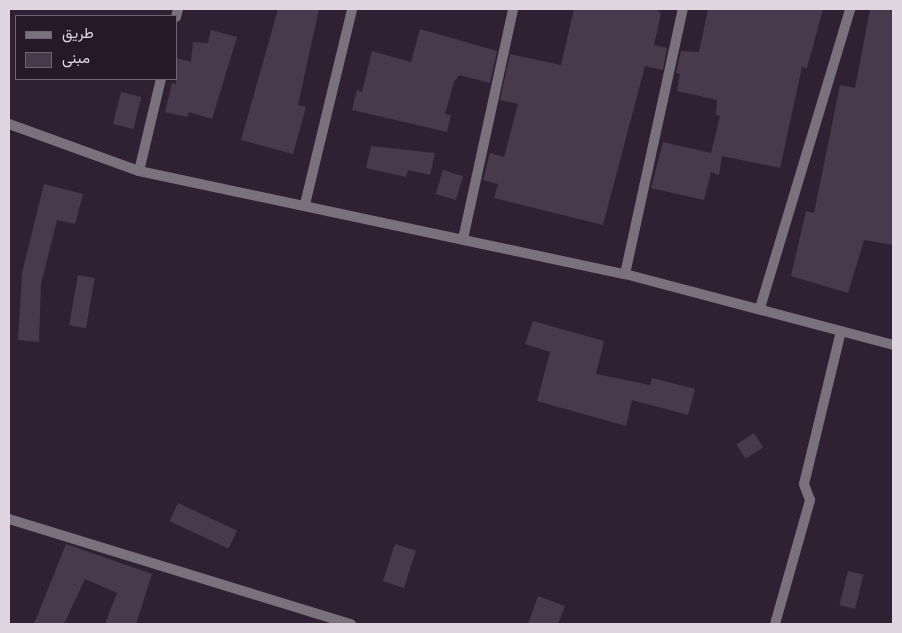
<!DOCTYPE html>
<html>
<head>
<meta charset="utf-8">
<style>
  body { margin:0 }
  #map { position:relative; width:902px; height:633px; overflow:hidden; background:#2f2133; font-family:Georgia,Vazirmatn,serif }
  div>[style] { position:absolute }
  .building>* { inset:0; background:#48394c; transform-origin:0 0 }
  .minor>* { height:10px; margin:-5px; padding:0 5px; transform-origin:5px; border-radius:5px; background:#79717b }
  span { translate:-50% -50%; white-space:nowrap; text-align:center; line-height:1.15; -webkit-text-stroke:5px #251829; paint-order:stroke }
  .frame { position:absolute; inset:0; border:10px solid #dfd6e2; pointer-events:none }
  .legend { position:absolute; left:15px; top:15px; width:162px; height:65px; box-sizing:border-box; background:#251829; border:1px solid #6f6473; margin:0; padding:6px 9px; list-style:none; font-size:15px; color:#dfd6e2 }
  .legend li { display:flex; align-items:center; gap:10px; height:25px }
  .legend b { width:25px; border:1px solid #6f6473 }
</style>
</head>
<body>
<div id="map">
  <div class="building">
    <i style="clip-path:polygon(278px 9px,319px 9px,298px 105px,306px 107px,293px 154px,241px 140px)"></i>
    <i style="clip-path:polygon(574px 9px,656px 9px,661px 14px,654px 45px,667px 48px,663px 70px,645px 66px,603px 225px,494px 198px,498px 184px,483px 180px,490px 153px,504px 157px,518px 104px,500px 100px,510px 54px,561px 65px)"></i>
    <i style="clip-path:polygon(708px 9px,823px 9px,807px 68px,802px 67px,780px 168px,722px 156px,719px 175px,711px 172px,704px 200px,651px 188px,663px 142px,711px 153px,720px 116px,716px 115px,717px 100px,677px 91px,680px 74px,676px 73px,681px 51px,699px 52px)"></i>
    <i style="clip-path:polygon(870px 9px,893px 9px,893px 245px,864px 240px,848px 293px,791px 276px,806px 211px,814px 213px,840px 85px,855px 88px)"></i>
    <i style="clip-path:polygon(420px 29px,497px 51px,490px 83px,459px 75px,454px 82px,445px 114px,451px 115px,447px 132px,352px 110px,357px 90px,362px 92px,372px 51px,411px 62px)"></i>
    <i style="clip-path:polygon(211px 30px,237px 37px,212px 119px,189px 112px,187px 117px,165px 112px,172px 83px,176px 84px,176px 58px,191px 62px,193px 42px,208px 43px)"></i>
    <i style="left:121px;top:92px;width:21px;height:33px;rotate:14deg"></i>
    <i style="clip-path:polygon(371px 146px,435px 153px,430px 175px,408px 170px,406px 177px,366px 168px)"></i>
    <i style="left:443px;top:170px;width:21px;height:25px;rotate:17deg"></i>
    <i style="clip-path:polygon(44px 184px,83px 194px,75px 224px,57px 220px,41px 284px,39px 342px,18px 340px,22px 273px)"></i>
    <i style="left:78px;top:275px;width:17px;height:51px;rotate:10deg"></i>
    <i style="clip-path:polygon(533px 321px,604px 341px,596px 374px,650px 385px,652px 378px,695px 389px,688px 415px,632px 400px,626px 426px,537px 401px,550px 352px,525px 344px)"></i>
    <i style="left:754px;top:433px;width:17px;height:21px;rotate:57deg"></i>
    <i style="left:178px;top:503px;width:65px;height:20px;rotate:25deg"></i>
    <i style="clip-path:polygon(66px 544px,152px 574px,136px 624px,105px 624px,117px 593px,85px 579px,64px 624px,34px 624px)"></i>
    <i style="left:395px;top:544px;width:22px;height:39px;rotate:18deg"></i>
    <i style="left:848px;top:571px;width:16px;height:35px;rotate:14deg"></i>
    <i style="clip-path:polygon(538px 596px,565px 606px,558px 624px,528px 624px)"></i>
  </div>
  <div class="minor">
    <i style="left:176px;top:17px;width:8px;rotate:-76deg"></i>
    <i style="left:9px;top:124px;width:138px;rotate:19.9deg"></i>
    <i style="left:139px;top:171px;width:497px;rotate:12deg"></i>
    <i style="left:625px;top:274px;width:277px;rotate:14.8deg"></i>
    <i style="left:139px;top:171px;width:95px;rotate:-76.6deg"></i>
    <i style="left:305px;top:204px;width:201px;rotate:-76.4deg"></i>
    <i style="left:463px;top:239px;width:235px;rotate:-77.7deg"></i>
    <i style="left:625px;top:274px;width:271px;rotate:-77.7deg"></i>
    <i style="left:760px;top:308px;width:312px;rotate:-73.2deg"></i>
    <i style="left:9px;top:519px;width:358px;rotate:17.1deg"></i>
    <i style="left:775px;top:624px;width:129px;rotate:-74.2deg"></i>
    <i style="left:810px;top:500px;width:17px;rotate:-111deg"></i>
    <i style="left:804px;top:484px;width:157px;rotate:-76.4deg"></i>
  </div>
  <div class="frame"></div>
  <ul class="legend">
  <li><b style="height:6px;background:#79717b"></b>طريق</li>
  <li><b style="height:14px;background:#48394c"></b>مبنى</li>
  </ul>
</div>
</body>
</html>
